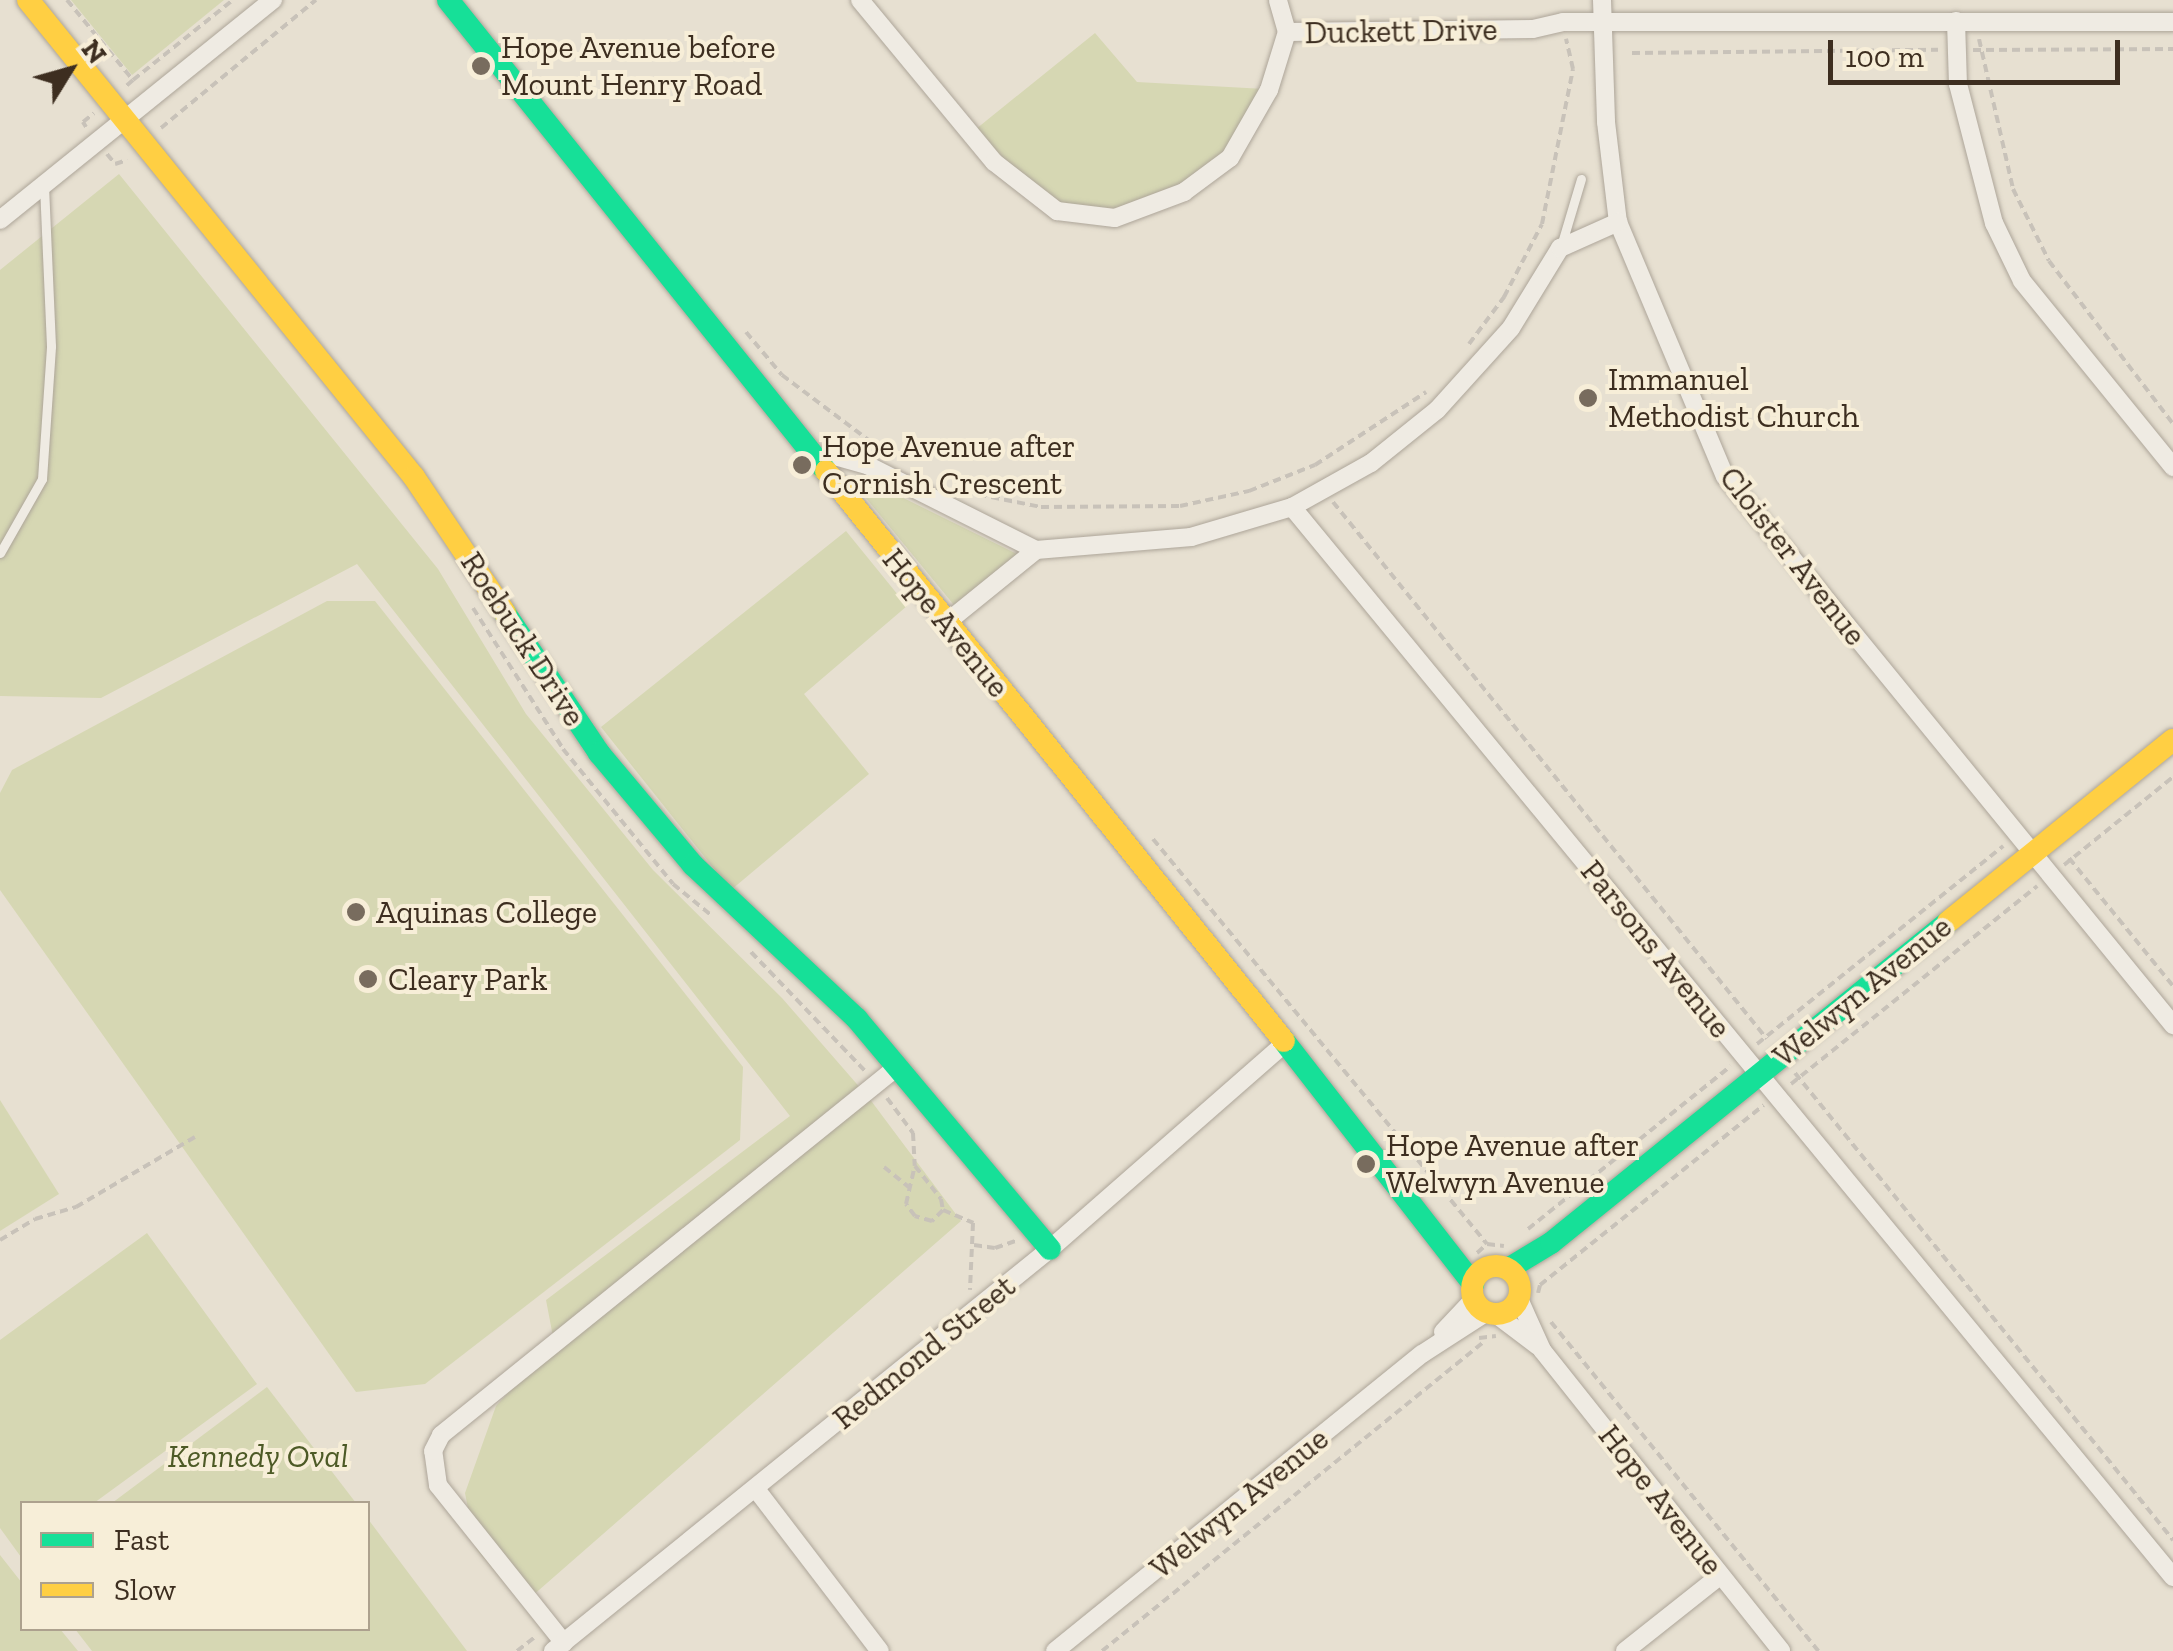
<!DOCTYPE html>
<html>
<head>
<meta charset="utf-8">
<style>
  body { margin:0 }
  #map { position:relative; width:2173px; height:1651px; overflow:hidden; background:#e7e0d1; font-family:"Zilla Slab",serif }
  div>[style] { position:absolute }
  .green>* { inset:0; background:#d6d7b3 }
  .path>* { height:4px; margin-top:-2px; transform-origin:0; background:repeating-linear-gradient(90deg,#c8c2b9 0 8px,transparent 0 13px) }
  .roads { filter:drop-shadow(0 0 2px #ada599) drop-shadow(0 0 2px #ada599) }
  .lane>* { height:9px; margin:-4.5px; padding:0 4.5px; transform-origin:4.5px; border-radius:4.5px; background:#efebe3 }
  .street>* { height:18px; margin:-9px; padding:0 9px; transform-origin:9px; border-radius:9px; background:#efebe3 }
  .fast>* { height:22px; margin:-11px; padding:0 11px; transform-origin:11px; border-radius:11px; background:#16e098 }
  .slow>* { height:22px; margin:-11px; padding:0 11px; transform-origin:11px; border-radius:11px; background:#ffcf43 }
  .slow>.ring { margin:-11px; padding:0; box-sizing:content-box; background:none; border:22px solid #ffcf43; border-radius:50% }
  .dots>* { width:28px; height:28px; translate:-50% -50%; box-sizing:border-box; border:5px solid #f7eed8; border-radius:50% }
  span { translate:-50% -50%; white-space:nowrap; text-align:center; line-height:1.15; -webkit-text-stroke:8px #f7eed8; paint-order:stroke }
  .street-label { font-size:32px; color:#3d2e20 }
  .poi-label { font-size:32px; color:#3d2e20 }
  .left { translate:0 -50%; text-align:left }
  .park-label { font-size:32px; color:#4d5a26; font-style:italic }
  .legend { position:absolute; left:20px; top:1501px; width:350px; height:130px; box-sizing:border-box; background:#f7eed8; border:2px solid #ada18e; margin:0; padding:12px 18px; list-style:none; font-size:30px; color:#3d2e20 }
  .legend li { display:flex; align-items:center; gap:20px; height:50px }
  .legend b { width:50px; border:2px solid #ada18e }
  .north { position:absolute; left:20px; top:20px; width:100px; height:100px; -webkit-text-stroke:8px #f7eed8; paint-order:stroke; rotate:53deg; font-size:28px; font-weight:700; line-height:40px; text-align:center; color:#3d2e20 }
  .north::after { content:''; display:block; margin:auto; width:35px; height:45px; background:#3d2e20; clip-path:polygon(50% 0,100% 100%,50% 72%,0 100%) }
  .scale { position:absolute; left:1828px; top:40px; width:292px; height:45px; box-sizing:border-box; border:5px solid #3d2e20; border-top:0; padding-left:12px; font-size:30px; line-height:35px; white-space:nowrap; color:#3d2e20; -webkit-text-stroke:8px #f7eed8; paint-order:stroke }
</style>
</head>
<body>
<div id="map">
  <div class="green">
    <i style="clip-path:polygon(71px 0,224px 0,132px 75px)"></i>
    <i style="clip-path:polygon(1095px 33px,1137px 82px,1265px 89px,1226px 154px,1181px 188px,1113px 212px,1059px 206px,997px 157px,976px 129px)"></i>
    <i style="clip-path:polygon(119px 174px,438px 569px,526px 714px,653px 870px,782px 998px,869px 1098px,961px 1221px,523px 1604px,476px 1549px,465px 1493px,496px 1406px,554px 1342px,546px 1300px,790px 1116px,357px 564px,101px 698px,0 696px,0 270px)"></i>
    <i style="clip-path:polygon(865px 479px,1017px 554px,954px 605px,856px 486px)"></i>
    <i style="clip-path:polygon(846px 531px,907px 606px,804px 694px,869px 774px,731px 890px,601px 727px)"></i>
    <i style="clip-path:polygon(327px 601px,375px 601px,743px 1067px,740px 1140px,425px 1384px,356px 1392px,0 890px,0 793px,12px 770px)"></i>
    <i style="clip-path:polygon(0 1100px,59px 1194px,0 1231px)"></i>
    <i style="clip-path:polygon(147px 1233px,257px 1384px,94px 1503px,22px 1504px,21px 1557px,0 1528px,0 1340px)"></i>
    <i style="clip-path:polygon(267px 1387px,356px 1503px,112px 1503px)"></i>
    <i style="clip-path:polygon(368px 1519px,467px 1651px,92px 1651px,75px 1629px,368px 1628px)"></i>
    <i style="clip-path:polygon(0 1555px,22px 1583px,22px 1628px,60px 1629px,78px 1651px,0 1651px)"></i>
  </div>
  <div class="path">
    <i style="left:67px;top:0;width:104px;rotate:50.5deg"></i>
    <i style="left:133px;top:80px;width:11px;rotate:139deg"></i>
    <i style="left:1979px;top:39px;width:154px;rotate:77.2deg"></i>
    <i style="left:2013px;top:189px;width:80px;rotate:63.4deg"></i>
    <i style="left:2049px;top:261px;width:205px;rotate:52.7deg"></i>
    <i style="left:1973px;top:50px;width:200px;rotate:-0.3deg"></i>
    <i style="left:1632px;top:53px;width:306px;rotate:-0.6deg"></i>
    <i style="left:133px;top:80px;width:128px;rotate:-38.7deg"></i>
    <i style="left:86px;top:127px;width:6px;rotate:-121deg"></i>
    <i style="left:83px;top:122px;width:14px;rotate:-39deg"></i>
    <i style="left:161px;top:128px;width:201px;rotate:-39.6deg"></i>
    <i style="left:107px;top:154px;width:13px;rotate:51deg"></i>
    <i style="left:115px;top:164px;width:13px;rotate:-18deg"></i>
    <i style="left:746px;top:332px;width:56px;rotate:50.1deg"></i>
    <i style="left:782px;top:375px;width:125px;rotate:36.9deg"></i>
    <i style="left:1469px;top:344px;width:59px;rotate:-53.3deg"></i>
    <i style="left:1504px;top:297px;width:82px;rotate:-62.5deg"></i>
    <i style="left:1542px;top:224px;width:158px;rotate:-78.7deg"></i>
    <i style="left:1573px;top:69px;width:31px;rotate:-103deg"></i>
    <i style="left:966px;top:492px;width:76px;rotate:11.3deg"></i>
    <i style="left:1041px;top:507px;width:139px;rotate:-0.4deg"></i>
    <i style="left:1180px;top:506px;width:71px;rotate:-12.3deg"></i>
    <i style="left:1249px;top:491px;width:71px;rotate:-21.5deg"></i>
    <i style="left:1315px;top:465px;width:133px;rotate:-33.3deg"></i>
    <i style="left:1333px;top:502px;width:690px;rotate:51.06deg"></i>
    <i style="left:473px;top:608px;width:167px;rotate:57.4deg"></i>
    <i style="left:563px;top:749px;width:174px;rotate:50.8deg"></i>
    <i style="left:673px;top:884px;width:49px;rotate:39.2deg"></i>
    <i style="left:1153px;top:839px;width:525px;rotate:50.49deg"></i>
    <i style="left:2069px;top:858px;width:165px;rotate:50.9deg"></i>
    <i style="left:2064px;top:865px;width:140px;rotate:-38.9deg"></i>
    <i style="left:751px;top:952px;width:165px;rotate:46.2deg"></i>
    <i style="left:1757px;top:1044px;width:316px;rotate:-38.8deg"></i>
    <i style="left:1795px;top:1073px;width:601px;rotate:51.01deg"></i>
    <i style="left:1791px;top:1084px;width:316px;rotate:-38.8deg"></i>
    <i style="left:887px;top:1098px;width:44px;rotate:53.4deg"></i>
    <i style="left:913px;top:1133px;width:33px;rotate:87deg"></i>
    <i style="left:915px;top:1166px;width:42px;rotate:51.8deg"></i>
    <i style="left:941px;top:1199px;width:11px;rotate:80deg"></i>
    <i style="left:943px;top:1210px;width:16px;rotate:135deg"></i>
    <i style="left:932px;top:1221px;width:18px;rotate:-164deg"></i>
    <i style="left:915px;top:1216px;width:15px;rotate:-127deg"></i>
    <i style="left:906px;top:1204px;width:39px;rotate:-77deg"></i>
    <i style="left:884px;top:1167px;width:32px;rotate:39deg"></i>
    <i style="left:943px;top:1210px;width:33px;rotate:23deg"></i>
    <i style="left:973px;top:1223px;width:67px;rotate:92.6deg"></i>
    <i style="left:1528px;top:1229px;width:260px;rotate:-38.8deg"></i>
    <i style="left:0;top:1240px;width:41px;rotate:-31deg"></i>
    <i style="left:35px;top:1219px;width:43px;rotate:-16.3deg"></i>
    <i style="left:76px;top:1207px;width:138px;rotate:-30.5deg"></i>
    <i style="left:974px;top:1245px;width:21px;rotate:8deg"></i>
    <i style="left:995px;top:1248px;width:24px;rotate:-19deg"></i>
    <i style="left:1477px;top:1253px;width:13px;rotate:-42deg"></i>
    <i style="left:1487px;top:1244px;width:17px;rotate:7deg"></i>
    <i style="left:1538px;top:1293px;width:8px;rotate:-76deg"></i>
    <i style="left:1540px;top:1285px;width:287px;rotate:-38.8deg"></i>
    <i style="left:1551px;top:1322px;width:424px;rotate:50.9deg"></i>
    <i style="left:1479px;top:1338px;width:17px;rotate:-7deg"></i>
    <i style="left:517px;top:1651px;width:24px;rotate:-38deg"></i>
    <i style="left:1102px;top:1651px;width:491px;rotate:-39deg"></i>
  </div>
  <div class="roads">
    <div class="lane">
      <i style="left:1561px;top:246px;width:70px;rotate:-73.4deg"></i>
      <i style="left:0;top:553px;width:85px;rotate:-60.4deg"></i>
      <i style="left:42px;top:479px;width:133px;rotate:-86.1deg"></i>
      <i style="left:51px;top:346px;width:162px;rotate:-92.5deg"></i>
    </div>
    <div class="street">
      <i style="left:860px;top:0;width:210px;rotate:50.4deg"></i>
      <i style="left:994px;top:162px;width:80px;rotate:37.9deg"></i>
      <i style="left:1057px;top:211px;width:58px;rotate:6.9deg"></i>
      <i style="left:1115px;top:218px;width:74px;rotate:-20.6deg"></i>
      <i style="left:1184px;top:192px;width:57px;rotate:-36.5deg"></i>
      <i style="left:1230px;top:158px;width:78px;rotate:-60.2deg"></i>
      <i style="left:1269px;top:90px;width:61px;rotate:-72.8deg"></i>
      <i style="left:1287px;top:32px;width:33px;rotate:-106deg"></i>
      <i style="left:1602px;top:0;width:122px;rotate:88.1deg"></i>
      <i style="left:1606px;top:122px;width:101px;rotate:83.2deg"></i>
      <i style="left:1618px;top:222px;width:276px;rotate:67.2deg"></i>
      <i style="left:1725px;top:476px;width:709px;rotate:50.78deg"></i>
      <i style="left:1956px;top:21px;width:63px;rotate:88.2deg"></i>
      <i style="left:1958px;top:84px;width:144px;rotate:75.5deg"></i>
      <i style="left:1994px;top:223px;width:64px;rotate:64.2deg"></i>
      <i style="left:2022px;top:281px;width:240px;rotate:50.9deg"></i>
      <i style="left:1287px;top:32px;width:246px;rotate:-0.7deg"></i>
      <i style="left:1533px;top:29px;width:31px;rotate:-13deg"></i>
      <i style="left:1563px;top:22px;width:610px"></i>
      <i style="left:0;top:220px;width:351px;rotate:-38.9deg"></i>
      <i style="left:814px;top:459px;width:21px;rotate:-8deg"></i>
      <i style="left:835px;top:456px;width:35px;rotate:16deg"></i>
      <i style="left:869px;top:466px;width:187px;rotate:26.7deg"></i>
      <i style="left:1292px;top:507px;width:1386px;rotate:50.53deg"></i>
      <i style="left:946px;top:623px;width:116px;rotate:-39deg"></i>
      <i style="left:1036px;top:550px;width:156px;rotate:-4.8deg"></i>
      <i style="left:1191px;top:537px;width:105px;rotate:-16.5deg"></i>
      <i style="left:1292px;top:507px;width:90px;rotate:-29.1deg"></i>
      <i style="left:1371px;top:463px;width:85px;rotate:-38.8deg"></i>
      <i style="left:1437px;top:410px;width:110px;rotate:-47.9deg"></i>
      <i style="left:1511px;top:328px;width:94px;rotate:-58.5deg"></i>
      <i style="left:1560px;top:248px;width:64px;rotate:-24.1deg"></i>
      <i style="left:1519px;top:1299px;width:56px;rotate:65.7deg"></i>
      <i style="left:1542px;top:1350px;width:384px;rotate:51.5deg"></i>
      <i style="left:1497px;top:1315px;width:51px;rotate:37.1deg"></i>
      <i style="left:1443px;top:1332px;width:45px;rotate:-46.8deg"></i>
      <i style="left:756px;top:1489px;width:204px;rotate:52.6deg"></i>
      <i style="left:564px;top:1643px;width:202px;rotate:-128.6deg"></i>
      <i style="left:438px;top:1485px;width:34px;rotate:-98deg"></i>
      <i style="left:433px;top:1451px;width:18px;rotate:-63deg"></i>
      <i style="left:441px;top:1435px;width:586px;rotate:-38.9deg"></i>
      <i style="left:553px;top:1651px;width:639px;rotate:-38.97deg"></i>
      <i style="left:1050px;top:1249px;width:313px;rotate:-41.2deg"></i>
      <i style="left:1055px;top:1651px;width:472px;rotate:-39deg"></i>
      <i style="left:1422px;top:1354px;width:77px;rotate:-32.9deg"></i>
      <i style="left:1625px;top:1651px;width:122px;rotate:-38.4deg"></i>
    </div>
    <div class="fast">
      <i style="left:448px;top:0;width:604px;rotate:51.25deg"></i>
      <i style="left:505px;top:613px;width:169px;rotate:56.1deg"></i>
      <i style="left:599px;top:753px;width:146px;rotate:50deg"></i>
      <i style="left:693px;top:865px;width:225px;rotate:43.2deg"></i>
      <i style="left:857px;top:1019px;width:300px;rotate:50deg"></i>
      <i style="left:1284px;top:1041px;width:308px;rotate:52.1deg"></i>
      <i style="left:1508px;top:1269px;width:50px;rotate:-31.2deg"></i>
      <i style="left:1551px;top:1243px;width:511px;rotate:-38.96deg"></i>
    </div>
    <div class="slow">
      <i style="left:28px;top:0;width:614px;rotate:51.02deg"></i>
      <i style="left:414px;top:477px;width:164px;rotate:56.2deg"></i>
      <i style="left:826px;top:471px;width:731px;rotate:51.22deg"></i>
      <i style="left:1948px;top:922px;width:289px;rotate:-39deg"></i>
      <i class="ring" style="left:1472px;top:1266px;width:26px;height:26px"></i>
    </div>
  </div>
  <div class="dots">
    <i style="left:481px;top:66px;background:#786c5e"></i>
    <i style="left:1588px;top:398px;background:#786c5e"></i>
    <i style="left:802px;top:465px;background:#786c5e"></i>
    <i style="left:356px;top:912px;background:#786c5e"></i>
    <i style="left:368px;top:979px;background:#786c5e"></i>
    <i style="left:1366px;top:1164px;background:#786c5e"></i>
  </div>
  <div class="street-label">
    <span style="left:1401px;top:31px;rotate:-1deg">Duckett Drive</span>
    <span style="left:1793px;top:556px;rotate:52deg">Cloister Avenue</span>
    <span style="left:946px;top:623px;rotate:51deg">Hope Avenue</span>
    <span style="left:523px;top:639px;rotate:57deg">Roebuck Drive</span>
    <span style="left:1656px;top:949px;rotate:51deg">Parsons Avenue</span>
    <span style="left:1862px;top:991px;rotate:-39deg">Welwyn Avenue</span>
    <span style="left:924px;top:1352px;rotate:-39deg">Redmond Street</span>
    <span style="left:1661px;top:1500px;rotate:52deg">Hope Avenue</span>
    <span style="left:1239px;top:1503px;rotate:-39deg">Welwyn Avenue</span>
  </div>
  <div class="poi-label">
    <span class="left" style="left:501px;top:66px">Hope Avenue before<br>Mount Henry Road</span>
    <span class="left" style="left:1608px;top:398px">Immanuel<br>Methodist Church</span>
    <span class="left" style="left:822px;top:465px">Hope Avenue after<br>Cornish Crescent</span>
    <span class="left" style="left:376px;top:912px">Aquinas College</span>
    <span class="left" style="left:388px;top:979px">Cleary Park</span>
    <span class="left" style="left:1386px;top:1164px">Hope Avenue after<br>Welwyn Avenue</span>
  </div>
  <div class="park-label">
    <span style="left:258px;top:1456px">Kennedy Oval</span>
  </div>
  <ul class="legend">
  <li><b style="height:12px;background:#16e098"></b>Fast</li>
  <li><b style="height:12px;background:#ffcf43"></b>Slow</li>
  </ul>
  <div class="north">N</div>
  <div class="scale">100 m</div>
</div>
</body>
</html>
